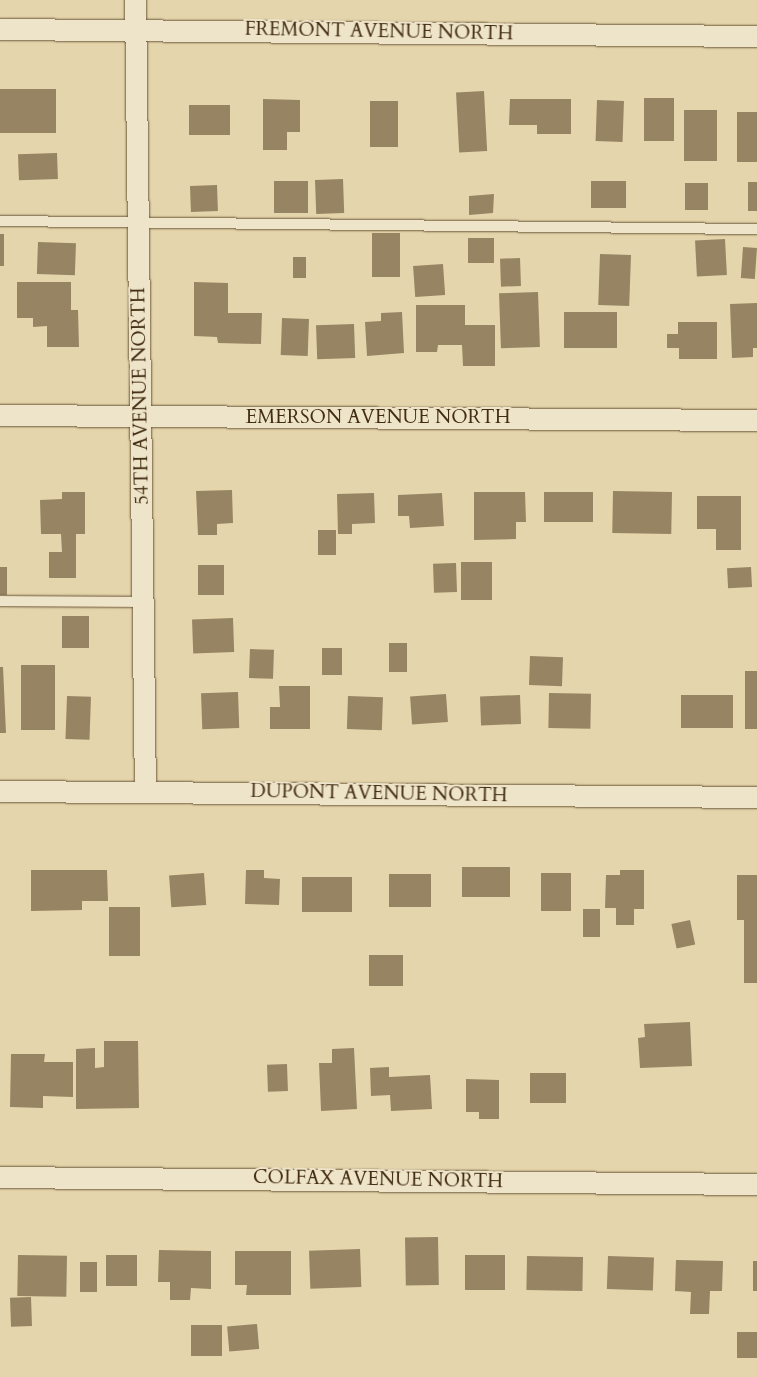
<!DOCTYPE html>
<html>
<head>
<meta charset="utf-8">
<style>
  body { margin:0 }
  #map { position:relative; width:757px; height:1377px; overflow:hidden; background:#e5d5ac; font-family:Cardo,serif }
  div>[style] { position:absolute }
  .building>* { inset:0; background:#978462; transform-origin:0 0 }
  .roads { filter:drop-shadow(0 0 1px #6c5738) drop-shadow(0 0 1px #6c5738) }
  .lane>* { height:10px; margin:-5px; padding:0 5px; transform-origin:5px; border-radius:5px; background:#eee4c9 }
  .street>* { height:21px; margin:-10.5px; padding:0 10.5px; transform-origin:10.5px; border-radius:10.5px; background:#eee4c9 }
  span { translate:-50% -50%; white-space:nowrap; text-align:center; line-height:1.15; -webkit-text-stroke:4px #eee4c9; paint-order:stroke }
  .street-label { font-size:19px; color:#432d12 }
</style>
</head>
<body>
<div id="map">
  <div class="building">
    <i style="left:0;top:89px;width:56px;height:44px"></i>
    <i style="left:484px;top:91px;width:60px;height:28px;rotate:87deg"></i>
    <i style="left:644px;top:98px;width:30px;height:43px"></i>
    <i style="clip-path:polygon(263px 99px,300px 100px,300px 132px,287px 132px,287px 150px,263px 150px)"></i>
    <i style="clip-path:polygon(510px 99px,571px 99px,571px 134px,537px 134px,537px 125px,509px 125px)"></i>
    <i style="left:597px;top:100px;width:27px;height:41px;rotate:2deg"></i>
    <i style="left:370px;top:101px;width:28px;height:46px"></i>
    <i style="left:189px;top:105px;width:41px;height:30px"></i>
    <i style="left:684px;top:110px;width:33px;height:51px"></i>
    <i style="left:737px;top:112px;width:20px;height:50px"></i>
    <i style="left:57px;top:153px;width:26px;height:39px;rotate:88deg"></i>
    <i style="left:343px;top:179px;width:34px;height:28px;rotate:88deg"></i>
    <i style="left:274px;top:181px;width:34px;height:32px"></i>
    <i style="left:626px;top:181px;width:27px;height:35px;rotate:90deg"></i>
    <i style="left:748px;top:182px;width:9px;height:29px"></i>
    <i style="left:685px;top:183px;width:23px;height:27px"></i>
    <i style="left:217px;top:185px;width:26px;height:27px;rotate:88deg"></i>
    <i style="clip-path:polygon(494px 194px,493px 213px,469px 215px,469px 196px)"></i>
    <i style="left:372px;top:233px;width:28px;height:44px"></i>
    <i style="left:0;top:234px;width:4px;height:32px"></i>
    <i style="left:468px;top:238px;width:26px;height:25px"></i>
    <i style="left:725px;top:239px;width:36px;height:30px;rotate:87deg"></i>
    <i style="left:38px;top:242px;width:38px;height:32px;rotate:2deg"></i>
    <i style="left:743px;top:247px;width:14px;height:31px;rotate:4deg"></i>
    <i style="left:600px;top:254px;width:31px;height:51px;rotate:2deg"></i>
    <i style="left:293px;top:257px;width:13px;height:21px"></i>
    <i style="left:520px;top:258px;width:28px;height:20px;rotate:88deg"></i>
    <i style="left:443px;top:264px;width:31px;height:30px;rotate:86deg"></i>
    <i style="clip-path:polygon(17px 282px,71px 282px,71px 310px,78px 310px,79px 347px,47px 347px,47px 326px,33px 327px,33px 318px,17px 318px)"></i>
    <i style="clip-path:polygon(194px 282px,228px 283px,228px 313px,262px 313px,261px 344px,218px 343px,217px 337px,194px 336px)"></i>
    <i style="left:538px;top:292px;width:55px;height:39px;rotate:88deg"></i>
    <i style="clip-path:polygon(757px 303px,757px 348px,753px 348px,753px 357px,732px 358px,730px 304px)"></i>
    <i style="clip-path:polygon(416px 305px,465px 305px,465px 325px,495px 325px,495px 366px,463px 366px,462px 345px,438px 345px,437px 352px,416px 352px)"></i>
    <i style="clip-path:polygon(402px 312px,404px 353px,367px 356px,365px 322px,381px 321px,381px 313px)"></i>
    <i style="left:564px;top:312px;width:53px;height:36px"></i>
    <i style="left:282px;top:318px;width:27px;height:37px;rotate:2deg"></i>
    <i style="clip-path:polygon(678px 322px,717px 322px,717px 359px,679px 359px,679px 348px,667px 348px,667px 334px,678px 334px)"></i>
    <i style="left:354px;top:324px;width:34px;height:38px;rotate:88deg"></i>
    <i style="clip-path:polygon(232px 490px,233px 523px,217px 524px,217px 535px,198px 535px,196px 491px)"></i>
    <i style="left:613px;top:491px;width:59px;height:42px;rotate:1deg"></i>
    <i style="clip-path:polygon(62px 492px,85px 492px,85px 534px,76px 534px,76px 578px,49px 578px,49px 552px,62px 552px,61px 534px,41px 534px,40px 500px,62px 499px)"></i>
    <i style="clip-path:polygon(474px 492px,525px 492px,526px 522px,516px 522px,516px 539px,474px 540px)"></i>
    <i style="left:544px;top:492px;width:49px;height:30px"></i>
    <i style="clip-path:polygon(374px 493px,375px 523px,352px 524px,352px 534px,338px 534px,337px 494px)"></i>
    <i style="clip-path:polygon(442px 493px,444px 526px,410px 528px,409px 516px,398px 516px,398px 495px)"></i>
    <i style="clip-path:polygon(697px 496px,741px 496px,741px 550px,716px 550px,716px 529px,697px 529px)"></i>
    <i style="left:318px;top:530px;width:18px;height:25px"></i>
    <i style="left:461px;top:562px;width:31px;height:38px"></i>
    <i style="left:456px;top:563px;width:29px;height:23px;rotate:88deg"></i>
    <i style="left:198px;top:565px;width:26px;height:30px"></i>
    <i style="left:0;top:567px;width:7px;height:28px"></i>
    <i style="left:751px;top:567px;width:20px;height:24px;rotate:87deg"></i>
    <i style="left:62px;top:616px;width:27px;height:32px"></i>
    <i style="left:233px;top:618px;width:34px;height:41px;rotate:88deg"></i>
    <i style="left:389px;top:643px;width:18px;height:29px"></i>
    <i style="left:322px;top:648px;width:20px;height:27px"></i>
    <i style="left:250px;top:649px;width:24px;height:29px;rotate:2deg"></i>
    <i style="left:530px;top:656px;width:33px;height:29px;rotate:2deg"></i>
    <i style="left:21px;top:665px;width:34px;height:65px"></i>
    <i style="clip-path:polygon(0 667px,3px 667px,6px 733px,0 733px)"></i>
    <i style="left:745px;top:671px;width:12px;height:58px"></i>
    <i style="clip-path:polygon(279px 686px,310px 686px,310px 729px,270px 729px,270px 707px,280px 707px)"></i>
    <i style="left:238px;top:692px;width:36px;height:37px;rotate:88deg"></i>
    <i style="left:549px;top:693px;width:42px;height:35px;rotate:1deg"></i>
    <i style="left:446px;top:694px;width:28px;height:36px;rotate:86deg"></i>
    <i style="left:520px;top:695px;width:29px;height:40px;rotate:88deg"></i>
    <i style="left:681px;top:695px;width:52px;height:33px"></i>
    <i style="left:67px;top:696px;width:24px;height:43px;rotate:2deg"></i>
    <i style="left:348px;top:696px;width:35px;height:33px;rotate:2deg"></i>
    <i style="left:462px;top:867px;width:48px;height:30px"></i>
    <i style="clip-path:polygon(31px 870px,107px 870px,108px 901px,82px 901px,82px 910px,31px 911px)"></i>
    <i style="clip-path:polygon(246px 870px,264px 870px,264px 878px,280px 879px,279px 905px,245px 904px)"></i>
    <i style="clip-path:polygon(620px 870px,644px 870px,644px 909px,634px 909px,634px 925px,616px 925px,616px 908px,605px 908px,606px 875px,620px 875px)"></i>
    <i style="left:204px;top:873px;width:32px;height:35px;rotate:86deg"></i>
    <i style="left:541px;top:873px;width:30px;height:38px"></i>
    <i style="left:389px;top:874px;width:42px;height:33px"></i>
    <i style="clip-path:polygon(737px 875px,757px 875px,757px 983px,744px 983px,744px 920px,737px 920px)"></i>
    <i style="left:352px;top:877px;width:35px;height:50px;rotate:90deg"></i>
    <i style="left:109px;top:907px;width:31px;height:49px"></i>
    <i style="left:583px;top:909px;width:17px;height:28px"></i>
    <i style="left:690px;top:920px;width:25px;height:19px;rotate:78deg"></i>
    <i style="left:369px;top:955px;width:34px;height:31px"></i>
    <i style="clip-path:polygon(690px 1022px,692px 1066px,640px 1068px,638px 1038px,645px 1037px,644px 1024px)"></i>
    <i style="clip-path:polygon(104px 1041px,138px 1041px,139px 1108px,76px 1109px,76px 1049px,95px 1048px,95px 1068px,104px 1067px)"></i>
    <i style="clip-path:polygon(354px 1048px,357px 1109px,321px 1111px,319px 1063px,332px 1063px,332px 1049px)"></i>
    <i style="clip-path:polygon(11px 1054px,45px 1054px,44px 1062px,73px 1062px,73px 1097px,43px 1096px,43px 1108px,10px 1107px)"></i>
    <i style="left:287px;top:1064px;width:27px;height:20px;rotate:88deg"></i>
    <i style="clip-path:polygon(389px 1067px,389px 1077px,430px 1075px,432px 1109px,391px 1111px,390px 1095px,371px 1096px,370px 1068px)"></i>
    <i style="left:530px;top:1073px;width:36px;height:30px"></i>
    <i style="clip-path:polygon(466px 1079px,499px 1080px,499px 1119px,479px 1119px,479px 1112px,466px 1112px)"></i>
    <i style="left:438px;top:1237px;width:48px;height:33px;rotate:89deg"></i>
    <i style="left:360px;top:1249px;width:38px;height:51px;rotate:88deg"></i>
    <i style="clip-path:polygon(159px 1250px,211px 1251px,211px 1289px,191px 1288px,190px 1300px,170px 1300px,170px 1282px,158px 1282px)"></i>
    <i style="clip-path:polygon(235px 1251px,291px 1251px,291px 1295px,246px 1295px,247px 1285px,235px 1285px)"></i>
    <i style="left:18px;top:1255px;width:49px;height:41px;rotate:1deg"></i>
    <i style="left:106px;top:1255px;width:31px;height:31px"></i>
    <i style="left:465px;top:1255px;width:40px;height:35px"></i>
    <i style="left:527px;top:1256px;width:56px;height:34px;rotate:1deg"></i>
    <i style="left:608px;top:1256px;width:46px;height:33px;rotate:2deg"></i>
    <i style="clip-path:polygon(676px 1260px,723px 1261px,722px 1291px,710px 1291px,709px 1314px,690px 1314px,691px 1292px,675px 1291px)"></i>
    <i style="left:753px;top:1261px;width:4px;height:30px"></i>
    <i style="left:80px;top:1262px;width:17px;height:30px"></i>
    <i style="left:31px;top:1297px;width:29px;height:21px;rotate:88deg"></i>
    <i style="left:257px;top:1324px;width:25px;height:30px;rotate:85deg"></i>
    <i style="left:191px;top:1325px;width:31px;height:31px"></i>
    <i style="left:757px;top:1332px;width:26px;height:20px;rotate:90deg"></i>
  </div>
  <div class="roads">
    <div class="lane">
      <i style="left:0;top:221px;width:757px;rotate:0.61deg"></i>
      <i style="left:0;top:601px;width:143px;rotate:0.4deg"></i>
    </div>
    <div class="street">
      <i style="left:135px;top:0;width:791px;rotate:89.28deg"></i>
      <i style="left:0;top:29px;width:757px;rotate:0.53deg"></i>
      <i style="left:0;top:415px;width:757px;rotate:0.38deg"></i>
      <i style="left:0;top:791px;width:757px;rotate:0.45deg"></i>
      <i style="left:0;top:1177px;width:757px;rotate:0.53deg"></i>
    </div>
  </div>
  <div class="street-label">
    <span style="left:379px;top:32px;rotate:1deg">FREMONT AVENUE NORTH</span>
    <span style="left:141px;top:396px;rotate:-91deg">54TH AVENUE NORTH</span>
    <span style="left:378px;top:418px">EMERSON AVENUE NORTH</span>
    <span style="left:379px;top:794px;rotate:1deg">DUPONT AVENUE NORTH</span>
    <span style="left:378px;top:1180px;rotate:1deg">COLFAX AVENUE NORTH</span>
  </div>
</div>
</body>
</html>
